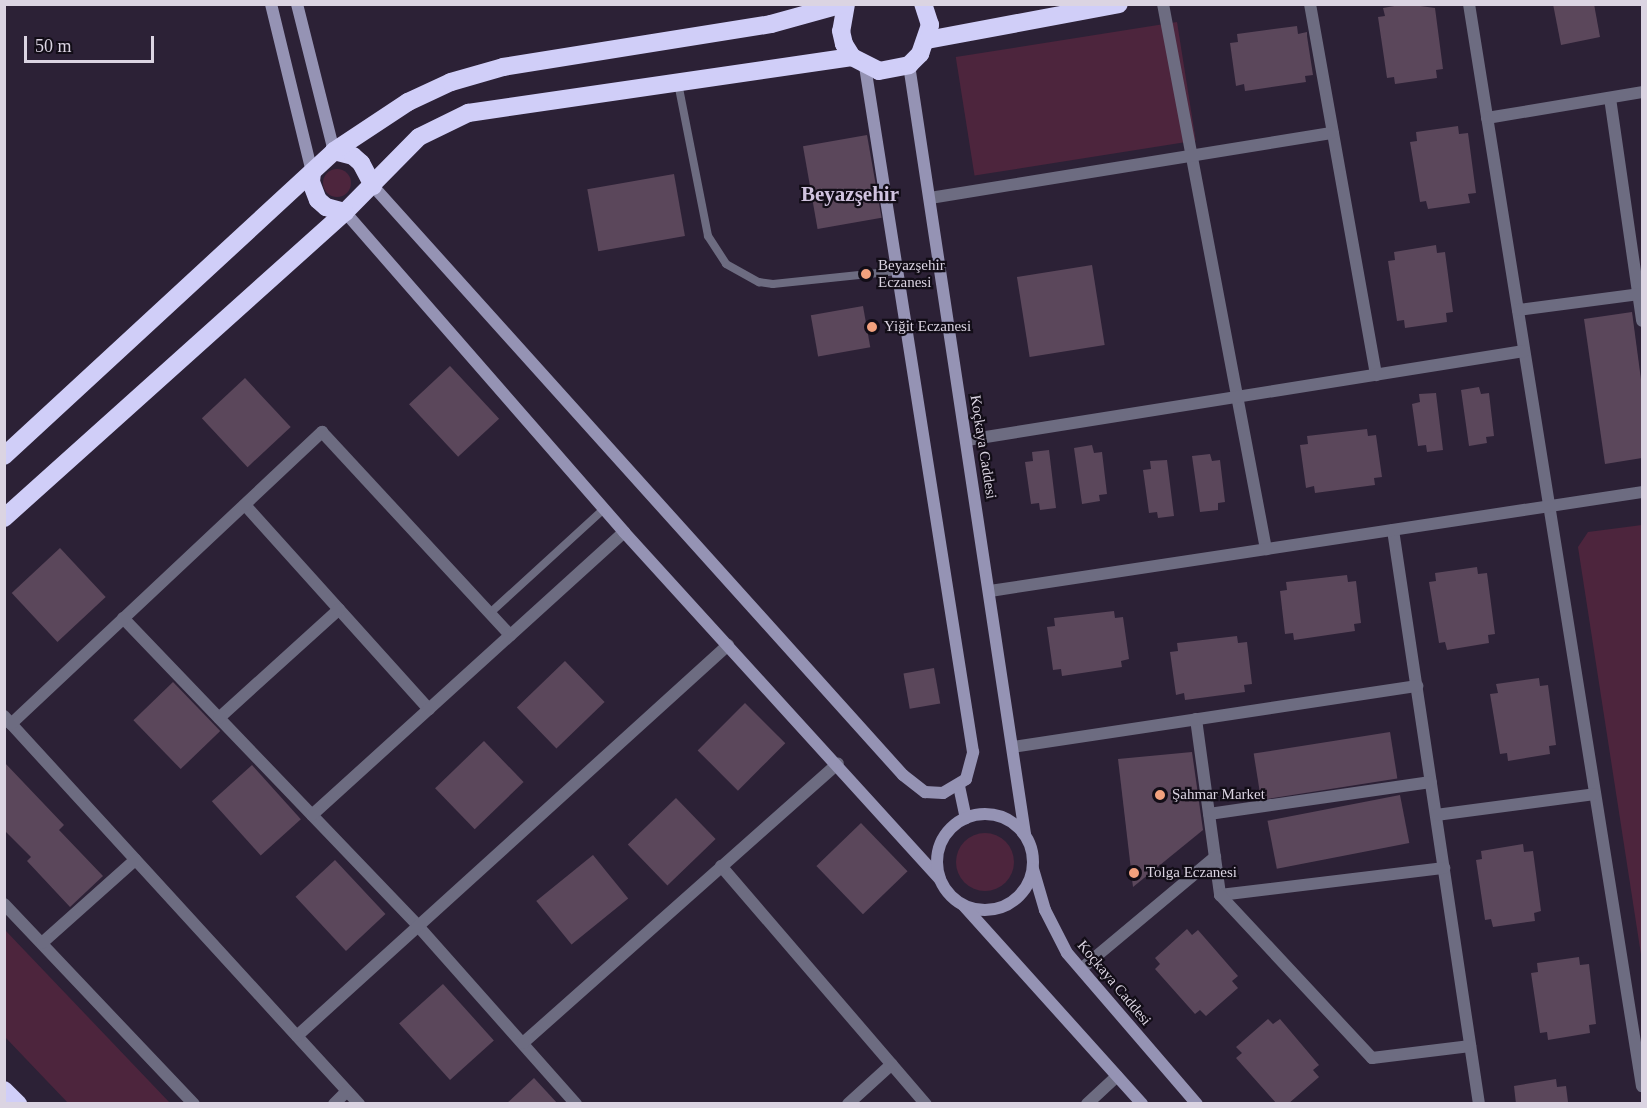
<!DOCTYPE html>
<html>
<head>
<meta charset="utf-8">
<style>
  body { margin:0 }
  #map { position:relative; width:1647px; height:1108px; overflow:hidden; background:#2c2136; font-family:"Times New Roman",serif }
  div>[style] { position:absolute }
  .green>* { inset:0; background:#4d253d; transform-origin:0 0 }
  .round { border-radius:50% }
  .building>* { inset:0; background:#5b475b; transform-origin:0 0 }
  .lane>* { height:8px; margin:-4px; padding:0 4px; transform-origin:4px; border-radius:4px; background:#6d6c81 }
  .street>* { height:12px; margin:-6px; padding:0 6px; transform-origin:6px; border-radius:6px; background:#6d6c81 }
  .secondary>* { height:12px; margin:-6px; padding:0 6px; transform-origin:6px; border-radius:6px; background:#9593b4 }
  .secondary>.ring { margin:-6px; padding:0; box-sizing:content-box; background:none; border:12px solid #9593b4; border-radius:50% }
  .highway>* { height:18px; margin:-9px; padding:0 9px; transform-origin:9px; border-radius:9px; background:#d0cef8 }
  .dots>* { width:16px; height:16px; translate:-50% -50%; box-sizing:border-box; border:3px solid #120d17; border-radius:50% }
  span { translate:-50% -50%; white-space:nowrap; text-align:center; line-height:1.15; -webkit-text-stroke:4.5px #120d17; paint-order:stroke }
  .poi-label { font-size:15px; color:#dbd4e2 }
  .left { translate:0 -50%; text-align:left }
  .street-label { font-size:15px; color:#dbd4e2 }
  .district-label { font-size:21px; color:#d0c3df; font-weight:700 }
  .frame { position:absolute; inset:0; border:6px solid #dbd4e2; pointer-events:none }
  .scale { position:absolute; left:24px; top:36px; width:130px; height:27px; box-sizing:border-box; border:3px solid #dbd4e2; border-top:0; padding-left:8px; font-size:18px; line-height:21px; white-space:nowrap; color:#dbd4e2; -webkit-text-stroke:4px #120d17; paint-order:stroke }
</style>
</head>
<body>
<div id="map">
  <div class="green">
    <i style="left:1177px;top:22px;width:120px;height:224px;rotate:81deg"></i>
    <i class="round" style="left:323px;top:169px;width:28px;height:28px"></i>
    <i style="clip-path:polygon(1642px 525px,1642px 961px,1578px 547px,1588px 532px)"></i>
    <i class="round" style="left:956px;top:833px;width:58px;height:58px"></i>
    <i style="clip-path:polygon(5px 930px,170px 1103px,68px 1103px,5px 1037px)"></i>
  </div>
  <div class="building">
    <i style="clip-path:polygon(1406px 4px,1435px 8px,1443px 69px,1436px 70px,1437px 78px,1395px 84px,1394px 77px,1387px 78px,1378px 17px,1385px 16px,1383px 8px)"></i>
    <i style="clip-path:polygon(1553px 4px,1594px 4px,1600px 37px,1561px 45px)"></i>
    <i style="clip-path:polygon(1297px 26px,1298px 34px,1307px 32px,1307px 36px,1313px 75px,1305px 76px,1306px 82px,1245px 91px,1244px 84px,1236px 86px,1230px 43px,1238px 42px,1237px 34px)"></i>
    <i style="clip-path:polygon(1458px 126px,1459px 134px,1468px 133px,1476px 193px,1468px 194px,1470px 203px,1428px 209px,1426px 201px,1420px 202px,1410px 142px,1417px 141px,1416px 132px)"></i>
    <i style="left:867px;top:135px;width:84px;height:65px;rotate:80deg"></i>
    <i style="left:674px;top:174px;width:63px;height:88px;rotate:80deg"></i>
    <i style="clip-path:polygon(1436px 245px,1437px 253px,1445px 252px,1453px 312px,1446px 313px,1447px 322px,1405px 328px,1404px 320px,1397px 321px,1388px 261px,1395px 260px,1394px 252px)"></i>
    <i style="left:1092px;top:265px;width:81px;height:76px;rotate:81deg"></i>
    <i style="left:863px;top:306px;width:42px;height:53px;rotate:80deg"></i>
    <i style="clip-path:polygon(1632px 312px,1642px 387px,1642px 458px,1605px 464px,1584px 319px)"></i>
    <i style="left:450px;top:366px;width:72px;height:56px;rotate:47deg"></i>
    <i style="left:245px;top:378px;width:67px;height:59px;rotate:47deg"></i>
    <i style="clip-path:polygon(1479px 387px,1481px 394px,1489px 393px,1494px 436px,1486px 437px,1487px 443px,1469px 446px,1461px 390px)"></i>
    <i style="clip-path:polygon(1436px 393px,1443px 450px,1427px 452px,1426px 445px,1418px 446px,1412px 404px,1420px 402px,1419px 394px)"></i>
    <i style="clip-path:polygon(1367px 429px,1368px 436px,1376px 435px,1382px 477px,1374px 478px,1375px 485px,1315px 493px,1314px 486px,1306px 488px,1300px 445px,1308px 444px,1307px 436px)"></i>
    <i style="clip-path:polygon(1092px 445px,1094px 453px,1102px 452px,1107px 494px,1099px 495px,1100px 501px,1082px 504px,1074px 448px)"></i>
    <i style="clip-path:polygon(1049px 450px,1056px 508px,1040px 510px,1039px 503px,1031px 504px,1025px 462px,1033px 461px,1032px 452px)"></i>
    <i style="clip-path:polygon(1210px 454px,1212px 461px,1220px 460px,1225px 502px,1218px 503px,1218px 510px,1200px 512px,1192px 456px)"></i>
    <i style="clip-path:polygon(1167px 460px,1174px 516px,1158px 518px,1157px 512px,1149px 513px,1143px 470px,1151px 469px,1150px 461px)"></i>
    <i style="left:60px;top:548px;width:67px;height:66px;rotate:47deg"></i>
    <i style="clip-path:polygon(1477px 567px,1478px 574px,1487px 573px,1495px 634px,1488px 635px,1489px 643px,1447px 650px,1445px 642px,1439px 643px,1429px 582px,1436px 581px,1435px 573px)"></i>
    <i style="clip-path:polygon(1347px 575px,1348px 582px,1356px 581px,1361px 623px,1354px 624px,1355px 631px,1294px 640px,1293px 633px,1285px 634px,1280px 591px,1287px 590px,1286px 582px)"></i>
    <i style="clip-path:polygon(1114px 611px,1115px 618px,1123px 617px,1129px 659px,1121px 661px,1122px 667px,1062px 676px,1061px 669px,1053px 670px,1047px 627px,1055px 626px,1054px 618px)"></i>
    <i style="clip-path:polygon(1237px 636px,1238px 643px,1247px 642px,1252px 684px,1244px 685px,1245px 692px,1185px 700px,1184px 693px,1176px 695px,1170px 652px,1178px 651px,1177px 643px)"></i>
    <i style="left:565px;top:661px;width:57px;height:67px;rotate:46deg"></i>
    <i style="left:934px;top:668px;width:36px;height:31px;rotate:80deg"></i>
    <i style="clip-path:polygon(1539px 678px,1540px 686px,1548px 685px,1556px 745px,1549px 746px,1550px 754px,1508px 761px,1507px 753px,1500px 754px,1490px 694px,1498px 693px,1496px 684px)"></i>
    <i style="left:173px;top:682px;width:68px;height:55px;rotate:46deg"></i>
    <i style="left:745px;top:703px;width:57px;height:67px;rotate:45deg"></i>
    <i style="left:1390px;top:732px;width:47px;height:138px;rotate:81deg"></i>
    <i style="left:484px;top:741px;width:57px;height:68px;rotate:46deg"></i>
    <i style="clip-path:polygon(1192px 752px,1203px 830px,1133px 887px,1118px 759px)"></i>
    <i style="clip-path:polygon(4px 762px,64px 825px,59px 830px,103px 876px,70px 907px,27px 861px,31px 857px,4px 830px)"></i>
    <i style="left:252px;top:765px;width:73px;height:54px;rotate:48deg"></i>
    <i style="left:1400px;top:795px;width:49px;height:135px;rotate:79deg"></i>
    <i style="left:676px;top:798px;width:57px;height:67px;rotate:46deg"></i>
    <i style="left:861px;top:823px;width:67px;height:62px;rotate:46deg"></i>
    <i style="clip-path:polygon(1523px 844px,1524px 852px,1533px 851px,1541px 911px,1534px 913px,1535px 921px,1493px 927px,1491px 919px,1485px 920px,1476px 860px,1482px 859px,1481px 851px)"></i>
    <i style="left:593px;top:855px;width:56px;height:73px;rotate:51deg"></i>
    <i style="left:335px;top:860px;width:74px;height:54px;rotate:47deg"></i>
    <i style="clip-path:polygon(1187px 929px,1192px 935px,1198px 930px,1238px 976px,1232px 981px,1238px 988px,1206px 1016px,1200px 1010px,1195px 1014px,1155px 969px,1160px 964px,1155px 958px)"></i>
    <i style="clip-path:polygon(1579px 957px,1580px 965px,1589px 964px,1596px 1024px,1589px 1025px,1590px 1033px,1548px 1040px,1547px 1032px,1540px 1033px,1531px 973px,1538px 972px,1537px 963px)"></i>
    <i style="left:443px;top:984px;width:76px;height:59px;rotate:48deg"></i>
    <i style="clip-path:polygon(1268px 1019px,1273px 1024px,1280px 1019px,1319px 1065px,1313px 1070px,1319px 1077px,1288px 1104px,1277px 1104px,1236px 1058px,1242px 1053px,1236px 1047px)"></i>
    <i style="clip-path:polygon(534px 1078px,558px 1104px,506px 1104px)"></i>
    <i style="clip-path:polygon(1556px 1079px,1557px 1087px,1566px 1086px,1568px 1102px,1516px 1104px,1514px 1086px)"></i>
  </div>
  <div class="lane">
    <i style="left:678px;top:83px;width:156px;rotate:78.9deg"></i>
    <i style="left:708px;top:236px;width:33px;rotate:57deg"></i>
    <i style="left:726px;top:264px;width:38px;rotate:29deg"></i>
    <i style="left:759px;top:282px;width:14px;rotate:8deg"></i>
    <i style="left:773px;top:284px;width:125px;rotate:-6deg"></i>
    <i style="left:490px;top:613px;width:154px;rotate:-42.4deg"></i>
  </div>
  <div class="street">
    <i style="left:1163px;top:4px;width:555px;rotate:79.3deg"></i>
    <i style="left:1310px;top:4px;width:377px;rotate:79.9deg"></i>
    <i style="left:1469px;top:4px;width:1096px;rotate:80.92deg"></i>
    <i style="left:1610px;top:98px;width:225px;rotate:81.8deg"></i>
    <i style="left:1487px;top:118px;width:157px;rotate:-9.5deg"></i>
    <i style="left:930px;top:198px;width:408px;rotate:-9.2deg"></i>
    <i style="left:1518px;top:310px;width:122px;rotate:-7.5deg"></i>
    <i style="left:967px;top:440px;width:564px;rotate:-9.08deg"></i>
    <i style="left:245px;top:505px;width:275px;rotate:48deg"></i>
    <i style="left:1393px;top:530px;width:580px;rotate:81.48deg"></i>
    <i style="left:990px;top:591px;width:659px;rotate:-8.63deg"></i>
    <i style="left:123px;top:618px;width:426px;rotate:46.2deg"></i>
    <i style="left:418px;top:926px;width:238px;rotate:48.4deg"></i>
    <i style="left:4px;top:716px;width:526px;rotate:47.54deg"></i>
    <i style="left:219px;top:718px;width:162px;rotate:-42.2deg"></i>
    <i style="left:1196px;top:719px;width:178px;rotate:82.2deg"></i>
    <i style="left:1220px;top:895px;width:226px;rotate:-6.9deg"></i>
    <i style="left:11px;top:724px;width:427px;rotate:-43.2deg"></i>
    <i style="left:322px;top:432px;width:277px;rotate:47.2deg"></i>
    <i style="left:1013px;top:747px;width:409px;rotate:-8.6deg"></i>
    <i style="left:1209px;top:814px;width:224px;rotate:-8.2deg"></i>
    <i style="left:312px;top:815px;width:421px;rotate:-42.2deg"></i>
    <i style="left:1436px;top:815px;width:160px;rotate:-7.5deg"></i>
    <i style="left:721px;top:866px;width:314px;rotate:49.3deg"></i>
    <i style="left:1220px;top:895px;width:223px;rotate:47deg"></i>
    <i style="left:1372px;top:1058px;width:99px;rotate:-7deg"></i>
    <i style="left:4px;top:904px;width:276px;rotate:46.5deg"></i>
    <i style="left:42px;top:943px;width:125px;rotate:-41.7deg"></i>
    <i style="left:1081px;top:969px;width:175px;rotate:-39.9deg"></i>
    <i style="left:297px;top:1036px;width:582px;rotate:-42.21deg"></i>
    <i style="left:523px;top:1043px;width:421px;rotate:-41.6deg"></i>
    <i style="left:334px;top:1104px;width:18px;rotate:-45deg"></i>
    <i style="left:848px;top:1104px;width:59px;rotate:-42.3deg"></i>
    <i style="left:1087px;top:1104px;width:41px;rotate:-43deg"></i>
  </div>
  <div class="secondary">
    <i style="left:271px;top:4px;width:173px;rotate:76.3deg"></i>
    <i style="left:297px;top:4px;width:152px;rotate:75.9deg"></i>
    <i style="left:909px;top:65px;width:778px;rotate:81.42deg"></i>
    <i style="left:373px;top:186px;width:792px;rotate:48.02deg"></i>
    <i style="left:903px;top:775px;width:28px;rotate:38deg"></i>
    <i style="left:925px;top:792px;width:18px;rotate:3deg"></i>
    <i style="left:943px;top:793px;width:27px;rotate:-31deg"></i>
    <i style="left:966px;top:779px;width:28px;rotate:-75deg"></i>
    <i style="left:973px;top:752px;width:694px;rotate:-98.95deg"></i>
    <i style="left:345px;top:212px;width:425px;rotate:48.9deg"></i>
    <i style="left:624px;top:532px;width:469px;rotate:47.7deg"></i>
    <i style="left:959px;top:786px;width:33px;rotate:78deg"></i>
    <i class="ring" style="left:937px;top:814px;width:84px;height:84px"></i>
    <i style="left:1033px;top:869px;width:43px;rotate:73.7deg"></i>
    <i style="left:1045px;top:910px;width:48px;rotate:62.9deg"></i>
    <i style="left:1067px;top:953px;width:199px;rotate:49.3deg"></i>
    <i style="left:964px;top:906px;width:266px;rotate:48deg"></i>
  </div>
  <div class="highway">
    <i style="left:846px;top:4px;width:27px;rotate:100deg"></i>
    <i style="left:841px;top:31px;width:13px;rotate:77deg"></i>
    <i style="left:844px;top:44px;width:15px;rotate:58deg"></i>
    <i style="left:852px;top:57px;width:30px;rotate:27deg"></i>
    <i style="left:879px;top:71px;width:31px;rotate:-11deg"></i>
    <i style="left:909px;top:65px;width:16px;rotate:-45deg"></i>
    <i style="left:920px;top:54px;width:31px;rotate:-71deg"></i>
    <i style="left:930px;top:25px;width:22px;rotate:-108deg"></i>
    <i style="left:927px;top:40px;width:195px;rotate:-10.6deg"></i>
    <i style="left:334px;top:151px;width:20px;rotate:15deg"></i>
    <i style="left:353px;top:156px;width:11px;rotate:41deg"></i>
    <i style="left:361px;top:163px;width:26px;rotate:62deg"></i>
    <i style="left:312px;top:172px;width:10px;rotate:96deg"></i>
    <i style="left:311px;top:182px;width:19px;rotate:69deg"></i>
    <i style="left:318px;top:200px;width:11px;rotate:41deg"></i>
    <i style="left:326px;top:207px;width:20px;rotate:15deg"></i>
    <i style="left:345px;top:212px;width:105px;rotate:-45.4deg"></i>
    <i style="left:419px;top:137px;width:55px;rotate:-26.1deg"></i>
    <i style="left:468px;top:113px;width:388px;rotate:-8.3deg"></i>
    <i style="left:4px;top:456px;width:449px;rotate:-42.7deg"></i>
    <i style="left:334px;top:151px;width:89px;rotate:-33.5deg"></i>
    <i style="left:408px;top:102px;width:47px;rotate:-24.9deg"></i>
    <i style="left:451px;top:82px;width:54px;rotate:-16.1deg"></i>
    <i style="left:503px;top:67px;width:271px;rotate:-9.1deg"></i>
    <i style="left:771px;top:24px;width:75px;rotate:-15.5deg"></i>
    <i style="left:4px;top:518px;width:458px;rotate:-41.9deg"></i>
    <i style="left:4px;top:1090px;width:20px;rotate:45deg"></i>
  </div>
  <div class="dots">
    <i style="left:866px;top:274px;background:#f2a17e"></i>
    <i style="left:872px;top:327px;background:#f2a17e"></i>
    <i style="left:1160px;top:795px;background:#f2a17e"></i>
    <i style="left:1134px;top:873px;background:#f2a17e"></i>
  </div>
  <div class="poi-label">
    <span class="left" style="left:878px;top:274px">Beyazşehir<br>Eczanesi</span>
    <span class="left" style="left:884px;top:327px">Yiğit Eczanesi</span>
    <span class="left" style="left:1172px;top:795px">Şahmar Market</span>
    <span class="left" style="left:1146px;top:873px">Tolga Eczanesi</span>
  </div>
  <div class="street-label">
    <span style="left:983px;top:447px;rotate:81deg">Koçkaya Caddesi</span>
    <span style="left:1114px;top:983px;rotate:50deg">Koçkaya Caddesi</span>
  </div>
  <div class="district-label">
    <span style="left:850px;top:194px">Beyazşehir</span>
  </div>
  <div class="frame"></div>
  <div class="scale">50 m</div>
</div>
</body>
</html>
